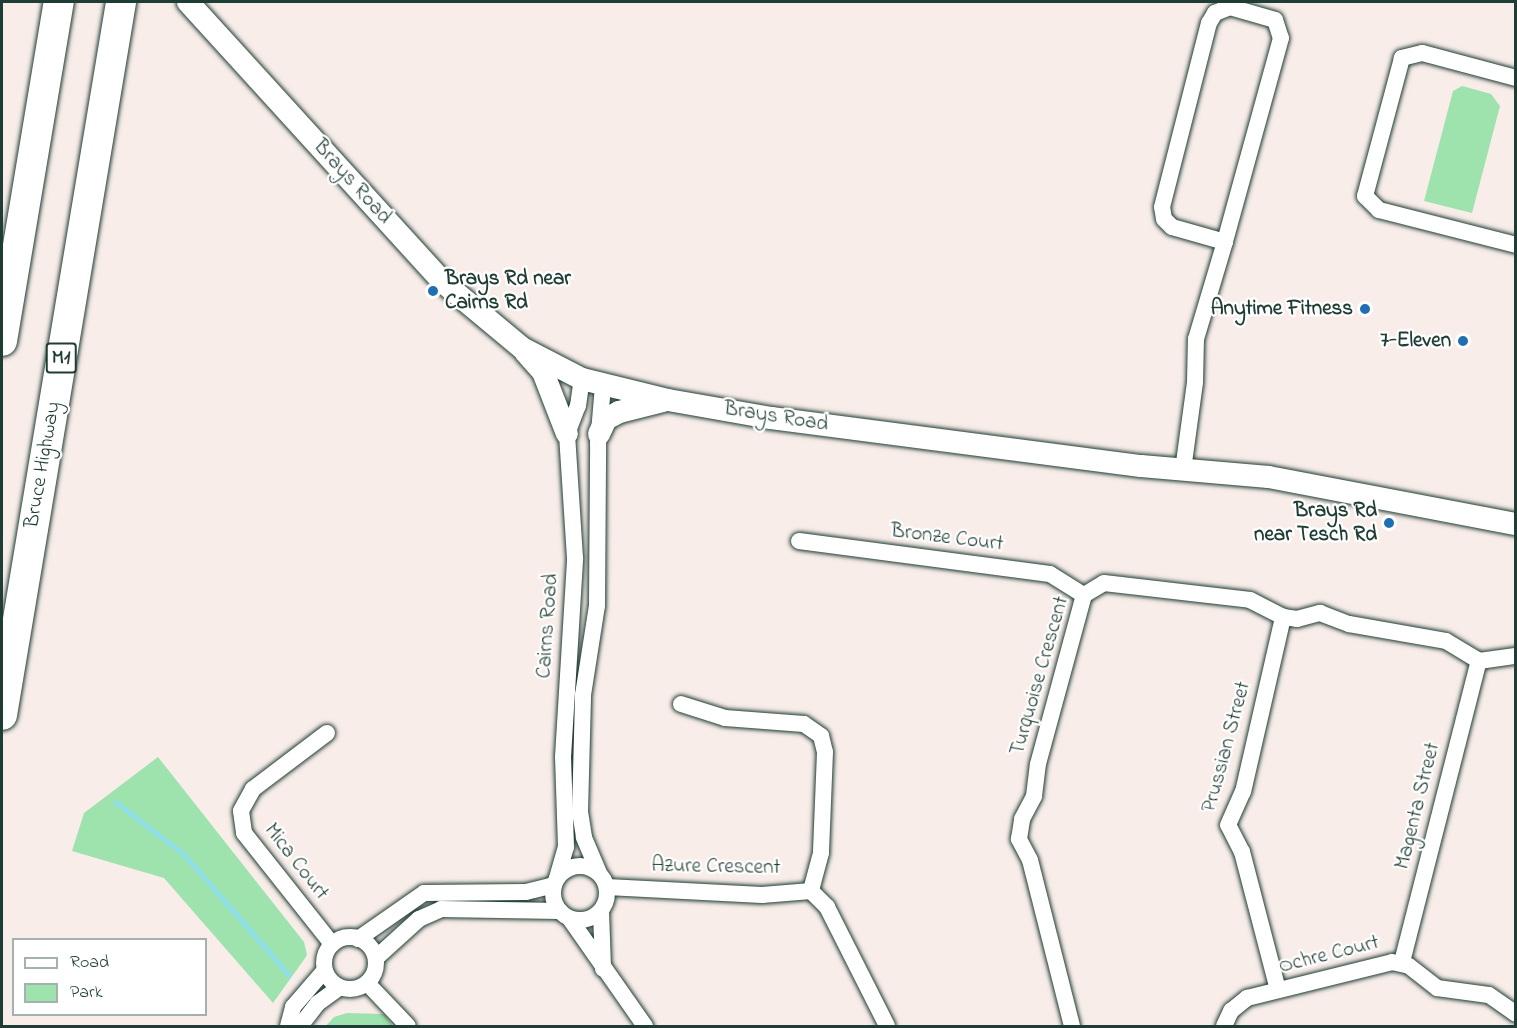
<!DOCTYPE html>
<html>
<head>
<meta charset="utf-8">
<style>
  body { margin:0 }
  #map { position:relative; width:1517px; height:1028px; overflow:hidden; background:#f8ede9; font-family:"Indie Flower",sans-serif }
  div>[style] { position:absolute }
  .green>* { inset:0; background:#9ee2ad }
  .stream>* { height:4.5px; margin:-2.25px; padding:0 2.25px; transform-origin:2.25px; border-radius:2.25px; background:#8edfe8 }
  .roads { filter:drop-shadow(0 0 2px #1f3d34) drop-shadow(0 0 2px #1f3d34) }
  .street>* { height:16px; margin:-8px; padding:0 8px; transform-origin:8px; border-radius:8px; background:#fff }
  .street>.ring { margin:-8px; padding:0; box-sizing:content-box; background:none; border:16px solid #fff; border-radius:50% }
  .secondary>* { height:22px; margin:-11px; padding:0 11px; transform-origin:11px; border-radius:11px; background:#fff }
  .highway>* { height:30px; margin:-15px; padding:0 15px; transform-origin:15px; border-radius:15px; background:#fff }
  .dots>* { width:16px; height:16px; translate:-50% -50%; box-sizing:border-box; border:3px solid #fff; border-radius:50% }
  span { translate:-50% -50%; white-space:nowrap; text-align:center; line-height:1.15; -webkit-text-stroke:4.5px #fff; paint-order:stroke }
  .shield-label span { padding:2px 4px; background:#fff; border:2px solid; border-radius:4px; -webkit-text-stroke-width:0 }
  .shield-label { font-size:20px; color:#1f3d34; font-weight:700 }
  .street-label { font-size:21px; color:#1f3d34 }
  .poi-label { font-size:21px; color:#1f3d34; font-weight:700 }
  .left { translate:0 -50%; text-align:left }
  .right { translate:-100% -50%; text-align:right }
  .frame { position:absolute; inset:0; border:3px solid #1f3d34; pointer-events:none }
  .legend { position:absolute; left:12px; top:938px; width:195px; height:78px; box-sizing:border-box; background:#fff; border:2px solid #a5b1ae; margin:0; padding:8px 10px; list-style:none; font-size:18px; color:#1f3d34 }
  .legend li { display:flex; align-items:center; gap:12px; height:30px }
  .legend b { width:30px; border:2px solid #a5b1ae }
</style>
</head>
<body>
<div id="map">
  <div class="green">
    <i style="clip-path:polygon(1462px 86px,1491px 94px,1500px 106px,1472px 213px,1424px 201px,1453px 91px)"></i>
    <i style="clip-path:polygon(158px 757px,304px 942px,307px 955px,303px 961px,273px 1003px,164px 878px,72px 851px,84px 813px)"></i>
    <i style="clip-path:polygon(347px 1013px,384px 1014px,393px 1026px,326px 1026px,334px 1017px)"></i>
  </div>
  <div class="stream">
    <i style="left:116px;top:802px;width:86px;rotate:37.4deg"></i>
    <i style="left:184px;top:854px;width:160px;rotate:49deg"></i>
    <i style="left:334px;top:1025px;width:2px;rotate:27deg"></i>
  </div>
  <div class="roads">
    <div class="street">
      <i style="left:1516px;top:78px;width:97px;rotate:-165.1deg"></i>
      <i style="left:1422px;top:53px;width:21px;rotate:166deg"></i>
      <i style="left:1402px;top:58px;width:143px;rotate:105deg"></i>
      <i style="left:1365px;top:196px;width:20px;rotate:45deg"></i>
      <i style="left:1379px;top:210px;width:141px;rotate:14.3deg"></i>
      <i style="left:1183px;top:470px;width:89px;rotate:-82.2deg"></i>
      <i style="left:1195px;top:382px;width:43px;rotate:-88.7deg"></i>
      <i style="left:1196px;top:339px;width:101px;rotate:-73.4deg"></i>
      <i style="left:1225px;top:242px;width:55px;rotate:-164.2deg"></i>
      <i style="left:1172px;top:227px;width:11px;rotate:-135deg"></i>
      <i style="left:1164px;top:219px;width:12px;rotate:-99deg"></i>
      <i style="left:1162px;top:207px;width:190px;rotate:-75.7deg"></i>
      <i style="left:1209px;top:23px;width:12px;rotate:-59deg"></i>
      <i style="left:1215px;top:13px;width:16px;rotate:-22deg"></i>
      <i style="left:1230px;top:7px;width:47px;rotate:16.1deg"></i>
      <i style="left:1275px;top:20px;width:19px;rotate:72deg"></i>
      <i style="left:1281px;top:38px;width:212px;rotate:105.4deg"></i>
      <i style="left:799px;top:541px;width:253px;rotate:7.5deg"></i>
      <i style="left:1050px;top:574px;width:40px;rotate:32deg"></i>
      <i style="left:681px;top:704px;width:46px;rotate:17.7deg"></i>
      <i style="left:725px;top:718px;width:79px;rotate:4.3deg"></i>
      <i style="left:804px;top:724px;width:21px;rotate:35deg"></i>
      <i style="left:821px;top:736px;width:16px;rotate:76deg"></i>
      <i style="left:825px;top:752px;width:101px;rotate:92.3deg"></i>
      <i style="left:821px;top:853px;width:39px;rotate:105deg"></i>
      <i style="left:327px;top:733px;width:93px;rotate:142.9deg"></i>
      <i style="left:253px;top:789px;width:25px;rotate:119deg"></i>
      <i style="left:241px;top:811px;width:22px;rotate:82deg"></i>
      <i style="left:244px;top:833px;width:142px;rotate:51.6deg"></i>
      <i class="ring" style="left:553px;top:866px;width:38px;height:38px"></i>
      <i style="left:599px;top:873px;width:39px;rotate:-113deg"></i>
      <i style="left:584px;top:837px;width:25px;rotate:-99deg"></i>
      <i style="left:580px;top:812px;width:117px;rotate:-88.5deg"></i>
      <i style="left:583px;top:695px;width:90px;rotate:-81.1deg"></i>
      <i style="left:597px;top:606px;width:162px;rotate:-89.6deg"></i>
      <i style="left:598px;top:444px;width:58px;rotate:-85.1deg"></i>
      <i style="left:557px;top:878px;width:32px;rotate:-74deg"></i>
      <i style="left:566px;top:847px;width:90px;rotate:-91.9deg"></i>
      <i style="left:563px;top:757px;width:199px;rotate:-86.5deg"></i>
      <i style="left:575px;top:558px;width:124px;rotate:-93.7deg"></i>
      <i style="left:567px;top:434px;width:30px;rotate:-69deg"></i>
      <i style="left:578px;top:406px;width:27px;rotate:-82deg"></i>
      <i style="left:607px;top:887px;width:155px;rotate:3deg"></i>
      <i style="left:762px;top:895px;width:49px;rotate:-4.7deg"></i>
      <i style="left:811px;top:891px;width:23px;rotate:45deg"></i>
      <i style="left:827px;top:907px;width:133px;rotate:63.2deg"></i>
      <i style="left:601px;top:911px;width:58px;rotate:88deg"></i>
      <i style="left:570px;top:919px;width:131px;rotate:55deg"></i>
      <i class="ring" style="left:324px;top:937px;width:36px;height:36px"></i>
      <i style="left:358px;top:939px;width:80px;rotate:-34.9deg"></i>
      <i style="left:424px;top:893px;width:102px;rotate:-0.6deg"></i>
      <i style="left:526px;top:892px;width:29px;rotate:-14deg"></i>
      <i style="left:376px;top:958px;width:58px;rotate:-42.2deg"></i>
      <i style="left:419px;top:919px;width:24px;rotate:-24deg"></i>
      <i style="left:441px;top:909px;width:119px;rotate:1deg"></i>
      <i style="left:1402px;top:962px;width:311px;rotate:-75.7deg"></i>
      <i style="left:367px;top:983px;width:59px;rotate:46.4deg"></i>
      <i style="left:1278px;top:990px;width:143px;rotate:-104.6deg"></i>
      <i style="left:1242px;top:852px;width:30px;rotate:-117deg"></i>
      <i style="left:1228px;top:825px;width:36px;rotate:-66deg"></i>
      <i style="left:1243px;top:792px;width:180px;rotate:-77.1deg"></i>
      <i style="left:288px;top:1026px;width:20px;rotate:-75deg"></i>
      <i style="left:293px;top:1007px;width:48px;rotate:-49.3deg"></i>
      <i style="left:300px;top:1026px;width:29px;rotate:-52deg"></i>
      <i style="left:318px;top:1003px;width:26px;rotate:-36deg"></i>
      <i style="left:1072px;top:1026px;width:171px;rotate:-104.2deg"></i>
      <i style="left:1030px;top:860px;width:24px;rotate:-118deg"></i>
      <i style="left:1019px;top:839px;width:20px;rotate:-81deg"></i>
      <i style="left:1022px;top:819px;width:26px;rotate:-62deg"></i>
      <i style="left:1034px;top:796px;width:32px;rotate:-83deg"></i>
      <i style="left:1038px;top:764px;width:175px;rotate:-74.8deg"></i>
      <i style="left:1084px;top:595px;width:23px;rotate:-31deg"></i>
      <i style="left:1104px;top:583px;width:147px;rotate:6.6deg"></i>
      <i style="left:1250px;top:600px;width:37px;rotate:27deg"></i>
      <i style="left:1283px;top:617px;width:14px;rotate:8deg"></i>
      <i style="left:1297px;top:619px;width:24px;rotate:-15deg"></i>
      <i style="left:1320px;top:613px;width:31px;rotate:21deg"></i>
      <i style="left:1349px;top:624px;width:98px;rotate:9.9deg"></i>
      <i style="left:1446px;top:641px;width:39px;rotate:31deg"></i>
      <i style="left:1479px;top:661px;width:37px;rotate:-8deg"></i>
      <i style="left:1224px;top:1026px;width:17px;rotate:-65deg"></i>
      <i style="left:1231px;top:1011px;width:21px;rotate:-39deg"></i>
      <i style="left:1247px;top:998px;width:149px;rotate:-13.9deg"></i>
      <i style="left:1392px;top:962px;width:17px;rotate:13deg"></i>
      <i style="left:1409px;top:966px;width:36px;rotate:38deg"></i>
      <i style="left:1437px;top:988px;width:52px;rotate:7.7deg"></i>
      <i style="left:1489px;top:995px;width:33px;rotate:35deg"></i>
    </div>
    <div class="secondary">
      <i style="left:188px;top:2px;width:380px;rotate:47.7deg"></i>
      <i style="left:444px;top:283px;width:102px;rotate:39.8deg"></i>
      <i style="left:522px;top:348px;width:68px;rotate:27.3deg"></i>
      <i style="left:582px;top:379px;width:89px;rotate:13.7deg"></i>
      <i style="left:668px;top:400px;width:105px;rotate:9.9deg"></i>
      <i style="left:771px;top:418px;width:373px;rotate:7.4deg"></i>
      <i style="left:1141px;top:466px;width:128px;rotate:4.9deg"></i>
      <i style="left:1269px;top:477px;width:251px;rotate:10.8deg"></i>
      <i style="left:526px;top:353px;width:25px;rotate:48deg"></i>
      <i style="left:543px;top:372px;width:66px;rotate:68.8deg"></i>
      <i style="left:599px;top:434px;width:17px;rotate:-65deg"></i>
      <i style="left:606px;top:419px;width:15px;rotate:-28deg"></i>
      <i style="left:619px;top:412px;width:45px;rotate:-14deg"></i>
    </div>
    <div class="highway">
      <i style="left:2px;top:341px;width:344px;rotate:-80.5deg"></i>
      <i style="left:2px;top:715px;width:723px;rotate:-80.52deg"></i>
    </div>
  </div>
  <div class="dots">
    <i style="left:433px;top:291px;background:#1f6fb2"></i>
    <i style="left:1365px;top:309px;background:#1f6fb2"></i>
    <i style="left:1463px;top:341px;background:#1f6fb2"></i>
    <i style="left:1389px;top:523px;background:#1f6fb2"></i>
  </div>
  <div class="shield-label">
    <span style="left:61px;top:358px">M1</span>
  </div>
  <div class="street-label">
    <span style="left:352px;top:182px;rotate:48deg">Brays Road</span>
    <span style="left:776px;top:417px;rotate:9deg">Brays Road</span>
    <span style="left:43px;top:465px;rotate:-80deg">Bruce Highway</span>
    <span style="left:947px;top:538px;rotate:7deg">Bronze Court</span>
    <span style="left:548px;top:626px;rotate:-86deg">Cairns Road</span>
    <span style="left:1040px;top:676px;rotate:-74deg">Turquoise Crescent</span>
    <span style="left:1227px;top:747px;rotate:-75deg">Prussian Street</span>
    <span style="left:1418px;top:806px;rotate:-76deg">Magenta Street</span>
    <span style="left:296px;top:862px;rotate:52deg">Mica Court</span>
    <span style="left:716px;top:867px;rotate:1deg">Azure Crescent</span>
    <span style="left:1329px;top:955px;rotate:-14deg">Ochre Court</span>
  </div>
  <div class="poi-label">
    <span class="left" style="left:445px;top:291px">Brays Rd near<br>Cairns Rd</span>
    <span class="right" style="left:1353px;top:309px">Anytime Fitness</span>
    <span class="right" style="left:1451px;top:341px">7-Eleven</span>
    <span class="right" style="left:1377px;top:523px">Brays Rd<br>near Tesch Rd</span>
  </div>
  <div class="frame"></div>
  <ul class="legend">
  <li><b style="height:8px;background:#fff"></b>Road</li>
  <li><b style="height:16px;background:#9ee2ad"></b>Park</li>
  </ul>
</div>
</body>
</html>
